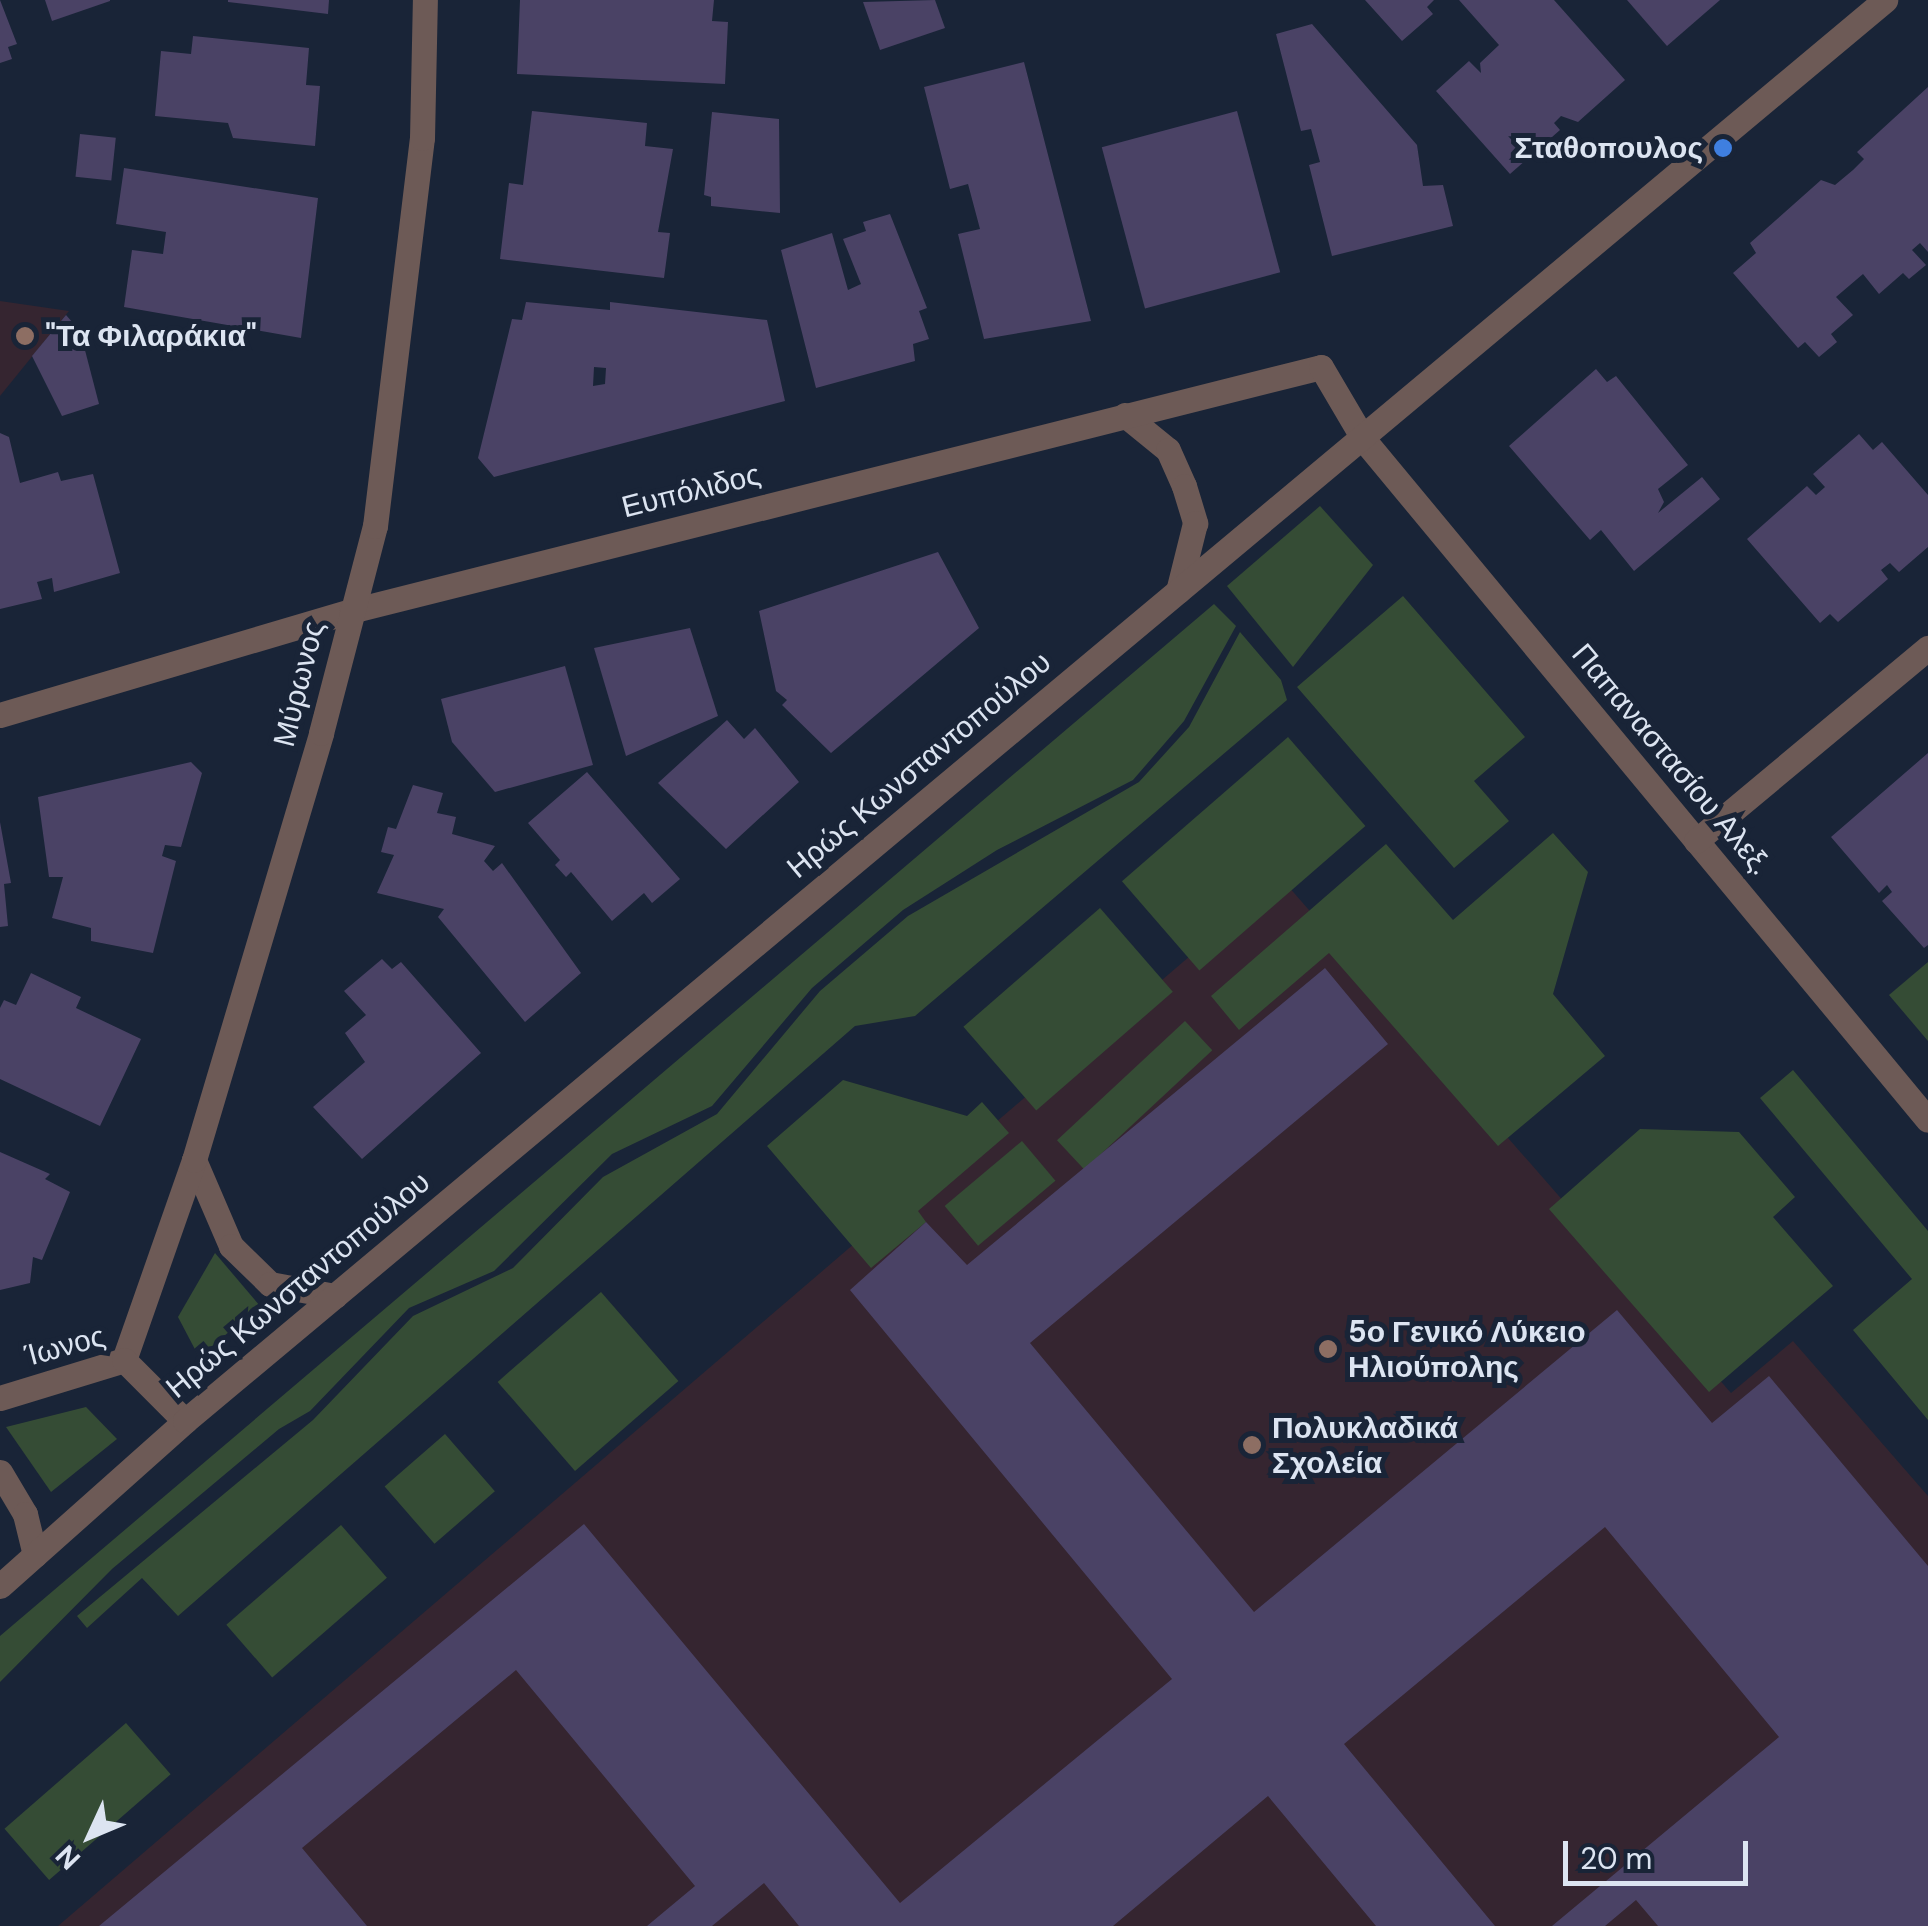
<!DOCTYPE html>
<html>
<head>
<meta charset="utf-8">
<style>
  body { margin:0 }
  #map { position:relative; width:1928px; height:1926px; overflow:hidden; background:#192437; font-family:"DM Sans",sans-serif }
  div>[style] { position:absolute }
  .education>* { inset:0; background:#352530 }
  .green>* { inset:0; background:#354c35; transform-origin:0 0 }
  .building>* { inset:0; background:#4a4265; transform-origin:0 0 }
  .minor>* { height:25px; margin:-12.5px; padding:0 12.5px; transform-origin:12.5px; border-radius:12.5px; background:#6d5a56 }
  .dots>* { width:28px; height:28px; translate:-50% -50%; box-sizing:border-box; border:5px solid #192437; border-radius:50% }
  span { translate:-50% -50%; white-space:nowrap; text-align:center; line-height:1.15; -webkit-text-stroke:10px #192437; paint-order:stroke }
  .poi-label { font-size:30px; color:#dce4f1; font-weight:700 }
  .right { translate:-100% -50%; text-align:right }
  .left { translate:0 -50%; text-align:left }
  .street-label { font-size:30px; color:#dce4f1 }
  .north { position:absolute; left:40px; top:1786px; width:100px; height:100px; -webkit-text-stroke:8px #192437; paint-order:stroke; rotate:226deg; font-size:28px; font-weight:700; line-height:40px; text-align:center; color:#dce4f1 }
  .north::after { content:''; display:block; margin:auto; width:35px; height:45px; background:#dce4f1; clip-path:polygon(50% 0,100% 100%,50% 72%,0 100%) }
  .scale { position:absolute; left:1563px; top:1841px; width:185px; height:45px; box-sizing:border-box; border:5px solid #dce4f1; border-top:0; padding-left:12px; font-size:30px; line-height:35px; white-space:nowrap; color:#dce4f1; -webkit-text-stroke:8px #192437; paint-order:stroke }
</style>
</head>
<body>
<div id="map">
  <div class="education">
    <i style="clip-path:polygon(0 301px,69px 311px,0 396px)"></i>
    <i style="clip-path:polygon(1281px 878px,1731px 1393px,1793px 1341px,1928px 1496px,1928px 1926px,58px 1926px)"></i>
  </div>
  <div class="green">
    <i style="clip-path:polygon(1320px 506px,1373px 565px,1293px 667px,1227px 586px)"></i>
    <i style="clip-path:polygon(1403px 596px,1525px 737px,1474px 781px,1509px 821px,1454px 868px,1297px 687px)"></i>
    <i style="clip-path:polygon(1214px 604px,1236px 626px,1184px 721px,1133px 780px,997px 850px,903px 910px,812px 988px,712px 1106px,612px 1154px,494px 1271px,409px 1308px,310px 1411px,279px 1429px,112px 1569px,0 1682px,0 1636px)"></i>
    <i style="clip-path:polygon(1240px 632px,1281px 680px,1287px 700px,915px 1016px,855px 1026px,178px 1616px,142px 1578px,87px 1628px,77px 1616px,313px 1420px,413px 1316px,513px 1268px,603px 1177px,717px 1114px,820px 991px,908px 916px,1139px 782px,1189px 727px)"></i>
    <i style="left:1288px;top:737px;width:118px;height:220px;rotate:49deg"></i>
    <i style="clip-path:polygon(1553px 833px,1588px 872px,1553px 994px,1605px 1056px,1498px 1146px,1329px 953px,1239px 1030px,1211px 996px,1386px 844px,1453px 920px)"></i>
    <i style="left:1100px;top:908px;width:111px;height:181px;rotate:49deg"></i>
    <i style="clip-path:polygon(1928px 962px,1928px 1041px,1889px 995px)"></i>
    <i style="left:1185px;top:1021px;width:40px;height:175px;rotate:47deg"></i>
    <i style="clip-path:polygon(1793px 1070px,1928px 1231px,1928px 1420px,1853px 1330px,1912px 1279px,1760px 1098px)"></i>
    <i style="clip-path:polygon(843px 1080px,967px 1116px,982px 1102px,1009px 1133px,918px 1211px,926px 1222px,871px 1268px,767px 1146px)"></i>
    <i style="clip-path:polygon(1640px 1129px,1739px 1132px,1795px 1197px,1773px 1217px,1833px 1286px,1709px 1392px,1549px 1209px)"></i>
    <i style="left:1022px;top:1141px;width:52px;height:101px;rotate:50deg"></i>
    <i style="clip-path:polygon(215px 1253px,260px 1306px,199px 1357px,178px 1317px)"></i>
    <i style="left:601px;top:1292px;width:118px;height:137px;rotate:49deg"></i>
    <i style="clip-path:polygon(86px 1407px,117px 1439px,51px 1492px,6px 1427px)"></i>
    <i style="left:445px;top:1434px;width:76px;height:80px;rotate:49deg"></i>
    <i style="left:341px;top:1525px;width:70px;height:152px;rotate:49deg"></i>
    <i style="left:126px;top:1723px;width:68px;height:161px;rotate:49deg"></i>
  </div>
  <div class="building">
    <i style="clip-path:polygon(0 0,17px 44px,8px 47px,12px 59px,0 63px)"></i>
    <i style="clip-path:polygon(45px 0,110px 0,110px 1px,52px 21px)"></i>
    <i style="clip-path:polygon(228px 0,329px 0,328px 14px,228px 2px)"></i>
    <i style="clip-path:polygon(520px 0,714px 0,712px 21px,728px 22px,725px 84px,517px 74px)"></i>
    <i style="clip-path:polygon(935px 0,945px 28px,880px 50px,863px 2px)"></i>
    <i style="clip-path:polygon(1365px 0,1434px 0,1427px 7px,1433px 14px,1402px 41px)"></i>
    <i style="clip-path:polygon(1459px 0,1554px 0,1625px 80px,1578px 122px,1561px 116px,1554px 123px,1560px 130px,1510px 174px,1436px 91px,1469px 61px,1481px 73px,1480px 63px,1499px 45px)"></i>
    <i style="clip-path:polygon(1627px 0,1720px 0,1667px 46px)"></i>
    <i style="clip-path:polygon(1312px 24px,1417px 145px,1423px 186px,1443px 185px,1453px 226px,1332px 256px,1309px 165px,1320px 162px,1311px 129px,1301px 131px,1276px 34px)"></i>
    <i style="clip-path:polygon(193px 36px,309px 48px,306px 85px,320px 86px,315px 146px,233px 138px,228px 123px,155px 116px,161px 51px,191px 54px)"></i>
    <i style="clip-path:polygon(1024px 62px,1091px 321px,984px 339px,958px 234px,980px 229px,968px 184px,950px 189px,924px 87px)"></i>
    <i style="clip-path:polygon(1928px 87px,1928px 252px,1920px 243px,1912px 250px,1926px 265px,1909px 279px,1903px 273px,1879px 294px,1863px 274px,1836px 297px,1853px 315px,1831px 334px,1837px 342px,1819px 357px,1805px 342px,1798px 348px,1733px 273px,1756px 253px,1750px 243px,1821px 180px,1835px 185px,1853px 170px,1864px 159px,1857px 152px)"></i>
    <i style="clip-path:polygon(532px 111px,647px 123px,645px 146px,673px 149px,658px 232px,670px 233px,664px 278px,500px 259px,509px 183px,523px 185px)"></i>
    <i style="left:1237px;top:111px;width:167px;height:140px;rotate:75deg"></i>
    <i style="clip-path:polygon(712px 112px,779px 119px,780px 213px,711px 206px,711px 197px,704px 195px)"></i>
    <i style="left:80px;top:134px;width:36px;height:43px;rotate:6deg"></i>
    <i style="clip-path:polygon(124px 168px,318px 198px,301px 338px,124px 307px,132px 250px,163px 254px,166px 232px,116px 224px)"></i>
    <i style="clip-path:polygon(890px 214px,927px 308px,919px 311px,929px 339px,913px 344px,915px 361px,816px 388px,781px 250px,832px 233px,848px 290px,861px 284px,843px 239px,866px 231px,863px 222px)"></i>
    <i style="clip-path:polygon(evenodd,526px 302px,610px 310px,610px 302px,767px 320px,785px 401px,494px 477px,478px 458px,512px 319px,522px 320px,526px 302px,594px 367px,606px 368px,605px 384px,593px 386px,594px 367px)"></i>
    <i style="clip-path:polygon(66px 315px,80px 331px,99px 404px,62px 416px,32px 356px)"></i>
    <i style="clip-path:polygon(1596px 369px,1607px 382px,1616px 376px,1688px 465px,1658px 489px,1664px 502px,1658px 513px,1702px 477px,1720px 499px,1634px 571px,1601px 530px,1590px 540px,1509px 446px)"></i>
    <i style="clip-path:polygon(0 433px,9px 437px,20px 483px,58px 472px,61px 481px,93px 474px,120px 573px,54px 592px,52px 578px,37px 582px,42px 599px,0 609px)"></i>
    <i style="clip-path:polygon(1859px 434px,1873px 450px,1882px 442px,1928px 495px,1928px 547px,1899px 572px,1890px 563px,1881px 570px,1888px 579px,1838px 622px,1830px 614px,1820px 623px,1747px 539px,1807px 486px,1816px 495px,1825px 487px,1813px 474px)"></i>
    <i style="clip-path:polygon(938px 552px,979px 628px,831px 753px,782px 705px,787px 700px,776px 691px,759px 611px)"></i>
    <i style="clip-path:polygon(690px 628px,718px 716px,626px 756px,594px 648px)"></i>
    <i style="clip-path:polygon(565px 666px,593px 765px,495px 792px,452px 742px,441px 699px)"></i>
    <i style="clip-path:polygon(727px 720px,744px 739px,755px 728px,799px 782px,726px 849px,658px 783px)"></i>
    <i style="clip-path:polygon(1928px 753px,1928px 945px,1924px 948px,1882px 901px,1892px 892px,1887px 885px,1879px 893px,1831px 837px)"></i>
    <i style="clip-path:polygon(191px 762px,202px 773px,181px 847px,165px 845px,162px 856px,176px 861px,153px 953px,91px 941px,91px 928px,52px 918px,63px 877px,49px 877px,38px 797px)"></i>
    <i style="clip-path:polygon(587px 772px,680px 879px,652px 903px,644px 893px,612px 921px,571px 872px,566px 877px,555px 865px,560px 860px,528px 823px)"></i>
    <i style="clip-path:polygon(413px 785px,443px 793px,437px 813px,456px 817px,452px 834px,495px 846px,484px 861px,493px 871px,502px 863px,581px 973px,525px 1022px,438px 917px,444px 909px,377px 893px,394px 855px,381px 852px,388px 827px,396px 829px)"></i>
    <i style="clip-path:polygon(0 822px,11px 883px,4px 884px,8px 926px,0 927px)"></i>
    <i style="clip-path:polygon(382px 959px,392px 969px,401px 962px,481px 1053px,362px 1159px,313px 1107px,365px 1062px,345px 1033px,366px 1015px,344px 991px)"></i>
    <i style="clip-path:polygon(1325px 968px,1388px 1044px,1030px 1343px,1254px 1612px,1617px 1310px,1712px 1423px,1769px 1376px,1928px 1566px,1928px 1926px,1658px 1926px,1636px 1900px,1605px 1926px,1552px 1926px,1779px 1737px,1605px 1527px,1344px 1744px,1495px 1926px,1376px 1926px,1268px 1796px,1113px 1926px,799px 1926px,764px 1883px,712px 1926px,647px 1926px,695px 1886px,516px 1670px,302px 1848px,367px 1926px,99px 1926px,584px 1524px,900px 1903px,1172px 1679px,850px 1290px,926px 1222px,967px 1265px)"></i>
    <i style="clip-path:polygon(31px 973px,81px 997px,76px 1008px,141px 1039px,100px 1126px,0 1079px,0 1008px,4px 1000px,16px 1005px)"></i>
    <i style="clip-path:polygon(0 1152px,50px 1174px,45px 1179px,70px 1192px,42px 1260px,33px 1257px,30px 1283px,0 1290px)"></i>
  </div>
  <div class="minor">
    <i style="left:1125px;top:415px;width:55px;rotate:39.1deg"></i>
    <i style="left:1168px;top:450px;width:39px;rotate:66deg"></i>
    <i style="left:1184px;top:486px;width:39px;rotate:73deg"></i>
    <i style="left:1195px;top:523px;width:70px;rotate:104deg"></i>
    <i style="left:0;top:715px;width:366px;rotate:-16.5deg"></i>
    <i style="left:351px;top:611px;width:1000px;rotate:-14.12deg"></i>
    <i style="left:1321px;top:367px;width:85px;rotate:59.5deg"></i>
    <i style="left:1364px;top:440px;width:883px;rotate:50.33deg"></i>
    <i style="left:1696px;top:841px;width:302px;rotate:-39.8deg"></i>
    <i style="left:194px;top:1160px;width:94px;rotate:66.7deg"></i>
    <i style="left:231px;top:1246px;width:54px;rotate:44.3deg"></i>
    <i style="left:270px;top:1284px;width:66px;rotate:10.5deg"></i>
    <i style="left:124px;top:1360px;width:212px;rotate:-70.7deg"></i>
    <i style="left:194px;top:1160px;width:445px;rotate:-73.4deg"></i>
    <i style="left:321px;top:733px;width:214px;rotate:-75.4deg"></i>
    <i style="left:375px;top:526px;width:391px;rotate:-83.1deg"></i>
    <i style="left:422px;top:138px;width:138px;rotate:-88.8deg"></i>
    <i style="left:0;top:1398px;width:130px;rotate:-17deg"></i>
    <i style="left:124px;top:1360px;width:86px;rotate:45deg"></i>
    <i style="left:0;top:1472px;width:49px;rotate:59.2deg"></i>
    <i style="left:25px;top:1514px;width:42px;rotate:76.3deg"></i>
    <i style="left:0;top:1586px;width:248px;rotate:-41.7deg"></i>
    <i style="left:185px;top:1421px;width:2216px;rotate:-39.89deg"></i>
  </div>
  <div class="dots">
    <i style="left:1723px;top:148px;background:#3f7fe0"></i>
    <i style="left:25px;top:336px;background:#8d6e63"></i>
    <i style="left:1328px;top:1349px;background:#8d6e63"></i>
    <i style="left:1252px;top:1445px;background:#8d6e63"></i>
  </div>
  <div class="poi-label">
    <span class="right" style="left:1703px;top:148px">Σταθοπουλος</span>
    <span class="left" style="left:45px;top:336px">"Τα Φιλαράκια"</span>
    <span class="left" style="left:1348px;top:1349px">5ο Γενικό Λύκειο<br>Ηλιούπολης</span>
    <span class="left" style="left:1272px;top:1445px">Πολυκλαδικά<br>Σχολεία</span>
  </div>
  <div class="street-label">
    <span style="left:691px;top:491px;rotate:-14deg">Ευπόλιδος</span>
    <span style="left:299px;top:684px;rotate:-76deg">Μύρωνος</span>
    <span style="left:1671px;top:759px;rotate:50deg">Παπαναστασίου Αλεξ.</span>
    <span style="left:919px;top:765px;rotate:-40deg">Ηρώς Κωνσταντοπούλου</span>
    <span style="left:298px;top:1285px;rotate:-40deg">Ηρώς Κωνσταντοπούλου</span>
    <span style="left:65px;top:1346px;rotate:-15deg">Ίωνος</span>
  </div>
  <div class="north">N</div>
  <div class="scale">20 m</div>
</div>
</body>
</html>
